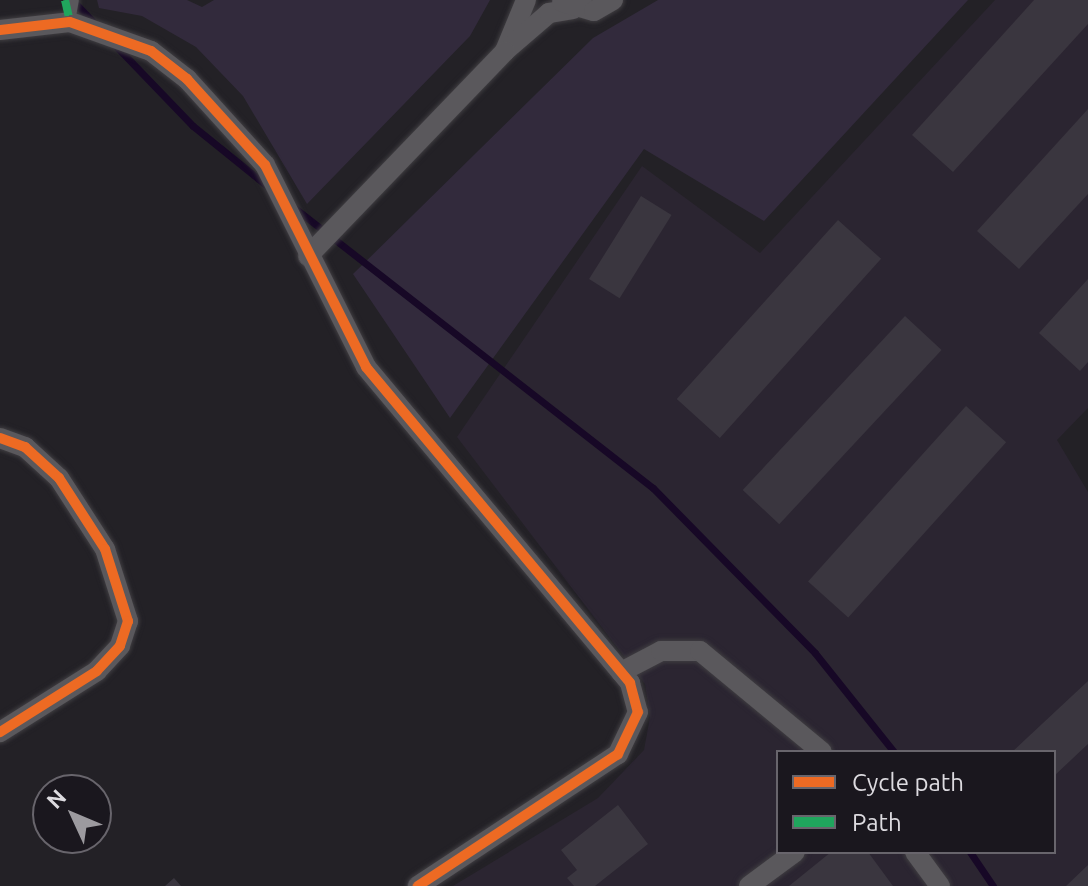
<!DOCTYPE html>
<html>
<head>
<meta charset="utf-8">
<style>
  body { margin:0 }
  #map { position:relative; width:1088px; height:886px; overflow:hidden; background:#232126; font-family:Ubuntu,sans-serif }
  div>[style] { position:absolute }
  .built>* { inset:0; background:#2b2531 }
  .green>* { inset:0; background:#322a3c }
  .stream>* { height:7px; margin:-3.5px; padding:0 3.5px; transform-origin:3.5px; border-radius:3.5px; background:#170826 }
  .building>* { inset:0; background:#3a363f; transform-origin:0 0 }
  .roads { filter:drop-shadow(0 0 2px #3f3d41) drop-shadow(0 0 2px #3f3d41) }
  .service>* { height:10px; margin:-5px; padding:0 5px; transform-origin:5px; border-radius:5px; background:#5a585c }
  .minor>* { height:20px; margin:-10px; padding:0 10px; transform-origin:10px; border-radius:10px; background:#5a585c }
  .quiet>* { height:8px; margin-top:-4px; transform-origin:0; background:repeating-linear-gradient(90deg,#20a55d 0 16px,transparent 0 24px) }
  .cycleway>* { height:10px; margin:-5px; padding:0 5px; transform-origin:5px; border-radius:5px; background:#ed6a23 }
  span { translate:-50% -50%; white-space:nowrap; text-align:center; line-height:1.15; -webkit-text-stroke:7px #1a171e; paint-order:stroke }
  .legend { position:absolute; left:776px; top:750px; width:280px; height:104px; box-sizing:border-box; background:#1a171e; border:2px solid #68656c; margin:0; padding:10px 14px; list-style:none; font-size:24px; color:#dddbe0 }
  .legend li { display:flex; align-items:center; gap:16px; height:40px }
  .legend b { width:40px; border:2px solid #68656c }
  .north { position:absolute; left:32px; top:774px; width:80px; height:80px; box-sizing:border-box; background:#1a171e; border:2px solid #68656c; border-radius:50%; rotate:314deg; font-size:22px; font-weight:700; line-height:32px; text-align:center; color:#dddbe0 }
  .north::after { content:''; display:block; margin:auto; width:28px; height:36px; background:#9c9a9f; clip-path:polygon(50% 0,100% 100%,50% 72%,0 100%) }
</style>
</head>
<body>
<div id="map">
  <div class="built">
    <i style="clip-path:polygon(evenodd,995px 0,1088px 0,1088px 408px,1057px 440px,1088px 492px,1088px 886px,453px 886px,598px 798px,644px 750px,650px 717px,645px 684px,457px 437px,642px 166px,760px 253px,995px 0,778px 752px,1054px 752px,1054px 852px,778px 852px,778px 752px)"></i>
  </div>
  <div class="green">
    <i style="clip-path:polygon(97px 0,187px 0,202px 7px,214px 0,490px 0,470px 36px,307px 204px,243px 96px,196px 47px,142px 16px,99px 8px)"></i>
    <i style="clip-path:polygon(658px 0,968px 0,764px 221px,644px 149px,450px 418px,353px 274px,593px 38px)"></i>
  </div>
  <div class="stream">
    <i style="left:74px;top:2px;width:30px;rotate:46deg"></i>
    <i style="left:115px;top:45px;width:112px;rotate:46.1deg"></i>
    <i style="left:193px;top:126px;width:95px;rotate:39deg"></i>
    <i style="left:292px;top:206px;width:458px;rotate:38deg"></i>
    <i style="left:653px;top:488px;width:231px;rotate:45.5deg"></i>
    <i style="left:815px;top:653px;width:127px;rotate:51.4deg"></i>
    <i style="left:970px;top:852px;width:41px;rotate:55.9deg"></i>
  </div>
  <div class="building">
    <i style="clip-path:polygon(1034px 0,1088px 0,1088px 24px,953px 172px,912px 135px)"></i>
    <i style="clip-path:polygon(1088px 109px,1088px 194px,1019px 269px,977px 231px)"></i>
    <i style="left:641px;top:196px;width:36px;height:98px;rotate:32deg"></i>
    <i style="left:838px;top:220px;width:58px;height:241px;rotate:42deg"></i>
    <i style="clip-path:polygon(1088px 279px,1088px 362px,1080px 371px,1039px 333px)"></i>
    <i style="left:905px;top:316px;width:50px;height:238px;rotate:43deg"></i>
    <i style="left:966px;top:406px;width:54px;height:236px;rotate:42deg"></i>
    <i style="clip-path:polygon(1088px 681px,1088px 744px,1054px 776px,1054px 752px,1012px 752px)"></i>
    <i style="clip-path:polygon(618px 805px,648px 844px,595px 886px,574px 886px,567px 878px,577px 870px,561px 850px)"></i>
    <i style="clip-path:polygon(831px 852px,868px 852px,893px 886px,789px 886px)"></i>
    <i style="clip-path:polygon(1088px 865px,1088px 886px,1066px 886px)"></i>
    <i style="clip-path:polygon(174px 878px,181px 886px,165px 886px)"></i>
  </div>
  <div class="roads">
    <div class="service">
      <i style="left:70px;top:22px;width:22px;rotate:-80deg"></i>
    </div>
    <div class="minor">
      <i style="left:526px;top:0;width:55px;rotate:112.4deg"></i>
      <i style="left:505px;top:51px;width:58px;rotate:-40.8deg"></i>
      <i style="left:549px;top:13px;width:24px;rotate:-9deg"></i>
      <i style="left:562px;top:2px;width:33px;rotate:16deg"></i>
      <i style="left:594px;top:11px;width:22px;rotate:-30deg"></i>
      <i style="left:0;top:30px;width:70px;rotate:-6.5deg"></i>
      <i style="left:70px;top:22px;width:86px;rotate:19.7deg"></i>
      <i style="left:151px;top:51px;width:46px;rotate:37.9deg"></i>
      <i style="left:187px;top:79px;width:116px;rotate:47.8deg"></i>
      <i style="left:265px;top:165px;width:226px;rotate:63.4deg"></i>
      <i style="left:366px;top:367px;width:412px;rotate:50.1deg"></i>
      <i style="left:630px;top:683px;width:30px;rotate:75deg"></i>
      <i style="left:638px;top:712px;width:47px;rotate:115.5deg"></i>
      <i style="left:618px;top:754px;width:240px;rotate:146.6deg"></i>
      <i style="left:308px;top:256px;width:284px;rotate:-46.1deg"></i>
      <i style="left:0;top:438px;width:27px;rotate:20deg"></i>
      <i style="left:25px;top:447px;width:46px;rotate:42.4deg"></i>
      <i style="left:59px;top:478px;width:85px;rotate:57.1deg"></i>
      <i style="left:105px;top:549px;width:76px;rotate:72.3deg"></i>
      <i style="left:128px;top:621px;width:26px;rotate:108deg"></i>
      <i style="left:120px;top:646px;width:34px;rotate:133deg"></i>
      <i style="left:97px;top:671px;width:115px;rotate:147.8deg"></i>
      <i style="left:621px;top:672px;width:45px;rotate:-27.7deg"></i>
      <i style="left:661px;top:651px;width:39px"></i>
      <i style="left:700px;top:651px;width:158px;rotate:39.6deg"></i>
      <i style="left:915px;top:852px;width:42px;rotate:53.7deg"></i>
      <i style="left:749px;top:886px;width:57px;rotate:-36.5deg"></i>
    </div>
  </div>
  <div class="quiet">
    <i style="left:65px;top:0;width:23px;rotate:77deg"></i>
  </div>
  <div class="cycleway">
    <i style="left:0;top:30px;width:70px;rotate:-6.5deg"></i>
    <i style="left:70px;top:22px;width:86px;rotate:19.7deg"></i>
    <i style="left:151px;top:51px;width:46px;rotate:37.9deg"></i>
    <i style="left:187px;top:79px;width:116px;rotate:47.8deg"></i>
    <i style="left:265px;top:165px;width:226px;rotate:63.4deg"></i>
    <i style="left:366px;top:367px;width:412px;rotate:50.1deg"></i>
    <i style="left:630px;top:683px;width:30px;rotate:75deg"></i>
    <i style="left:638px;top:712px;width:47px;rotate:115.5deg"></i>
    <i style="left:618px;top:754px;width:240px;rotate:146.6deg"></i>
    <i style="left:0;top:438px;width:27px;rotate:20deg"></i>
    <i style="left:25px;top:447px;width:46px;rotate:42.4deg"></i>
    <i style="left:59px;top:478px;width:85px;rotate:57.1deg"></i>
    <i style="left:105px;top:549px;width:76px;rotate:72.3deg"></i>
    <i style="left:128px;top:621px;width:26px;rotate:108deg"></i>
    <i style="left:120px;top:646px;width:34px;rotate:133deg"></i>
    <i style="left:97px;top:671px;width:115px;rotate:147.8deg"></i>
  </div>
  <ul class="legend">
  <li><b style="height:10px;background:#ed6a23"></b>Cycle path</li>
  <li><b style="height:10px;background:#20a55d"></b>Path</li>
  </ul>
  <div class="north">N</div>
</div>
</body>
</html>
